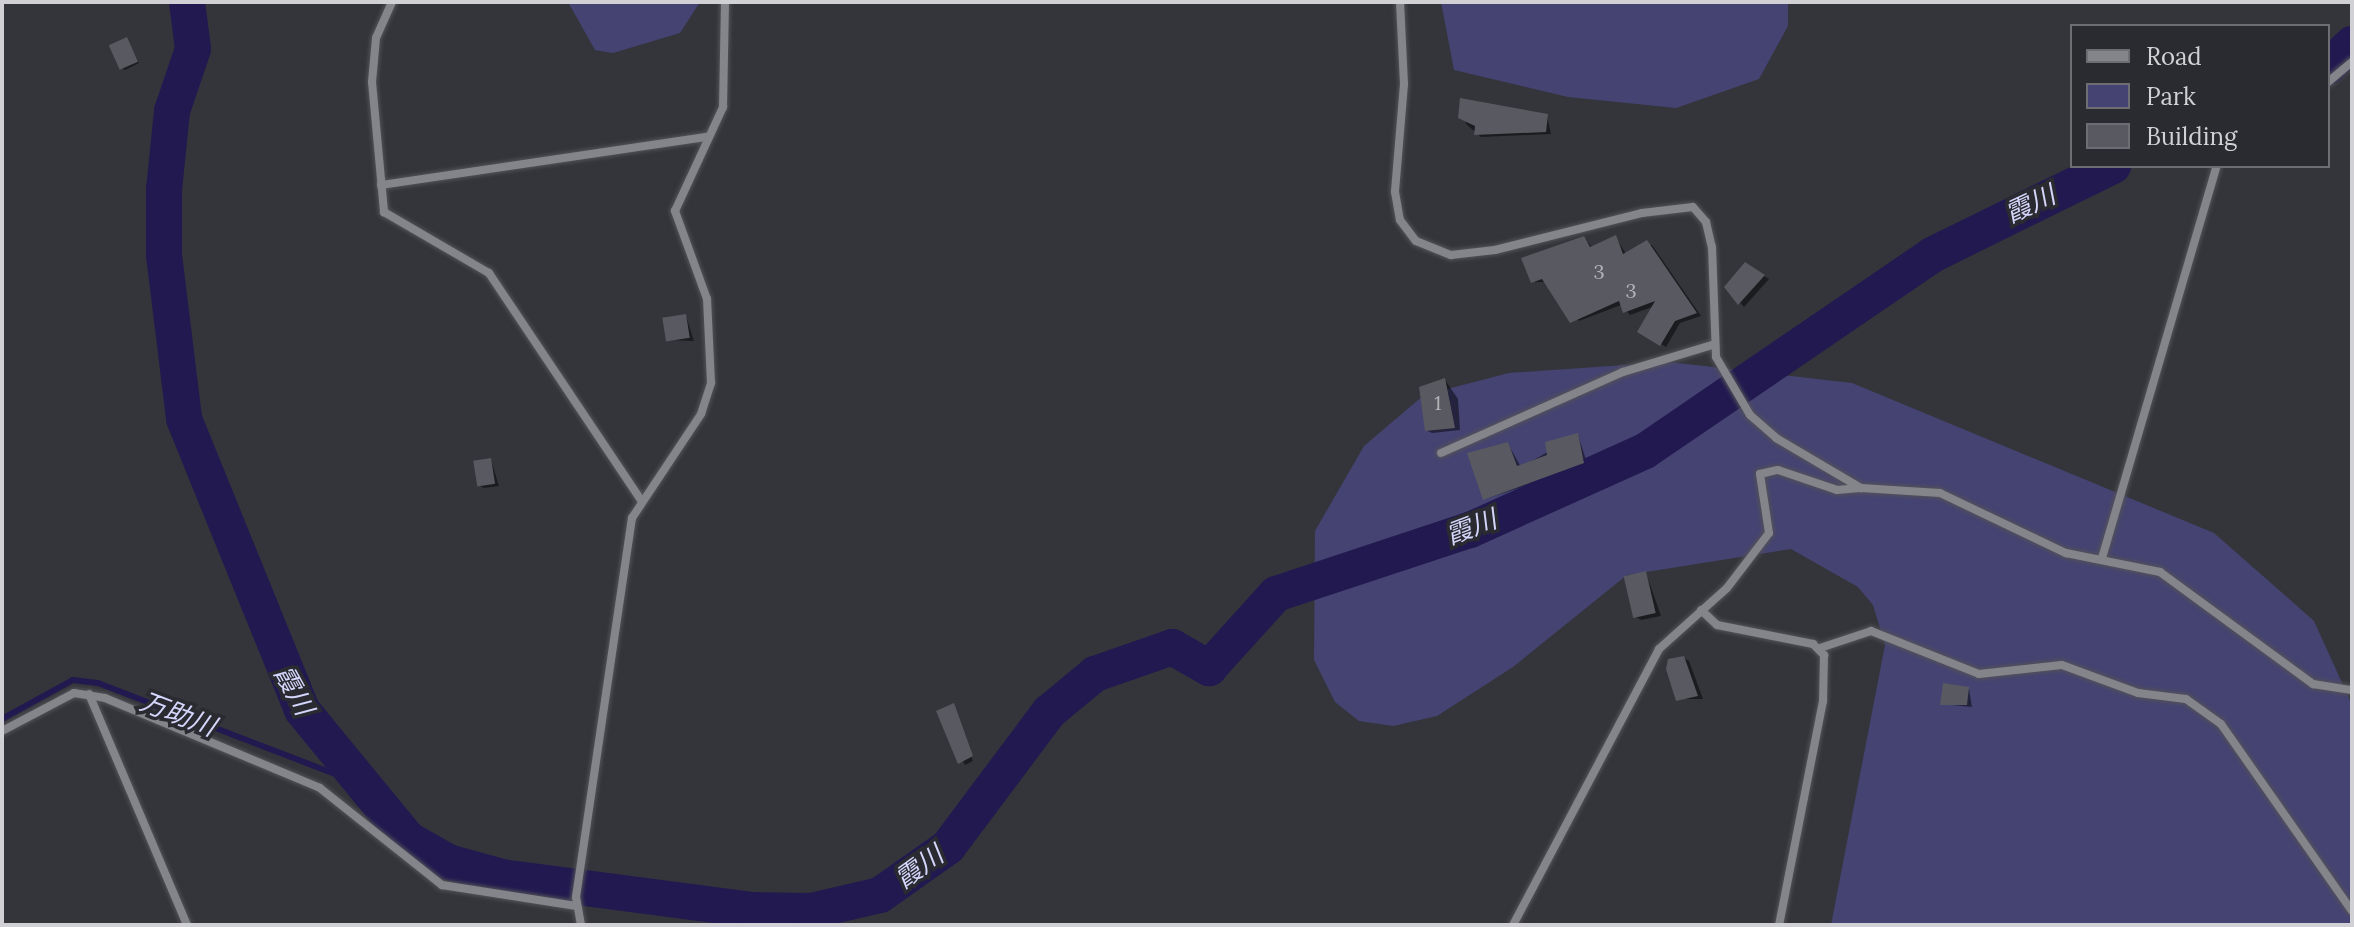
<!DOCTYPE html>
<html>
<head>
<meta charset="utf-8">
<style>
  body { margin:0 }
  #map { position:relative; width:2354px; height:927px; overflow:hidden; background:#34353b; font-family:Lora,"Noto Sans JP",serif }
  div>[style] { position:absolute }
  .green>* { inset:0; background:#454372 }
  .shadow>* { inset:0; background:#0007 }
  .stream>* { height:6px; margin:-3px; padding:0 3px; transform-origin:3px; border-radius:3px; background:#211950 }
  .river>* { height:36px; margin:-18px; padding:0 18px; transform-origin:18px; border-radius:18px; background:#211950 }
  .building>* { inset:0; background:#595a61; transform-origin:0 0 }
  .roads { filter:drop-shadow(0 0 2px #525258) drop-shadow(0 0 2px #525258) }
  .minor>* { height:8px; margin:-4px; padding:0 4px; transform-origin:4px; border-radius:4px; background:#84848b }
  span { translate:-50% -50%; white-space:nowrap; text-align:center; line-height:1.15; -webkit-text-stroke:7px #2a2b31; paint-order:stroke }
  .number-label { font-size:20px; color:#b3b3b8 }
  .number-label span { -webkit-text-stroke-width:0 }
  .water-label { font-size:26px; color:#d5d6fb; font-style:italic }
  .frame { position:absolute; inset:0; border:4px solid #d1d1d5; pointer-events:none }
  .legend { position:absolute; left:2070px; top:24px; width:260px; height:144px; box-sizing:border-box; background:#2a2b31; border:2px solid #6d6d73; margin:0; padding:10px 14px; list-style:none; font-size:24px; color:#d1d1d5 }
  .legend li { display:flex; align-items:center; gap:16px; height:40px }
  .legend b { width:40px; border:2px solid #6d6d73 }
</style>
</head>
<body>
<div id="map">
  <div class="green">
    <i style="clip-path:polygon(568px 2px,700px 2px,680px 33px,613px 53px,595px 50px)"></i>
    <i style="clip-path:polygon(1441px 2px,1788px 2px,1788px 26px,1759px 79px,1676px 108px,1568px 97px,1454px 70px)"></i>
    <i style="clip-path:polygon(1669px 362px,1852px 383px,2214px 533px,2314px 621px,2352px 705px,2352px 925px,1831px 925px,1885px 645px,1873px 605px,1858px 587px,1791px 549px,1627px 575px,1513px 667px,1437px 716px,1393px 726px,1359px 721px,1335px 702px,1314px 660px,1315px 531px,1364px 446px,1424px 395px,1509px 373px)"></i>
  </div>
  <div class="shadow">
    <i style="clip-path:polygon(126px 39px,139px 63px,125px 70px,123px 69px)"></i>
    <i style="clip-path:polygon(1462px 100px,1547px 116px,1551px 134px,1481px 137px,1466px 124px)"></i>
    <i style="clip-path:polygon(1584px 238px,1593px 248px,1616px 238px,1626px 254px,1652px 245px,1701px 316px,1680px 323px,1666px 347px,1640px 331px,1655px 306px,1630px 315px,1621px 305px,1579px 321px,1547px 282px,1533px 282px)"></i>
    <i style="clip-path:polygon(1746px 264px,1769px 279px,1744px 307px,1727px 287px)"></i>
    <i style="clip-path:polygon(686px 316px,694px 341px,668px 340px)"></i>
    <i style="clip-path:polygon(1445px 380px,1458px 399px,1460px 430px,1432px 433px,1426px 430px)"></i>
    <i style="clip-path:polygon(1578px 435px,1588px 466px,1485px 499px,1508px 444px,1521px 467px)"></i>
    <i style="clip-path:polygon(491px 460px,499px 486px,484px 488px,478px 485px)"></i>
    <i style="clip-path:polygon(1646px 573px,1661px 616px,1641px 620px,1636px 617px)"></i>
    <i style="clip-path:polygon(1684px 658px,1689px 661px,1703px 699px,1677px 699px)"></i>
    <i style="clip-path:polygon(1969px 689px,1972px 707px,1942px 704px)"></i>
    <i style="clip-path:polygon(954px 706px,973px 761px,965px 765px,939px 712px)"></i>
  </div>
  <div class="stream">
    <i style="left:2px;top:719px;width:81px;rotate:-28.8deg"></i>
    <i style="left:73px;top:680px;width:25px;rotate:7deg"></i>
    <i style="left:98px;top:683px;width:279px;rotate:21deg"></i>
  </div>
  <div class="river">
    <i style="left:187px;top:2px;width:47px;rotate:82.7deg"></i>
    <i style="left:193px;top:49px;width:65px;rotate:108.7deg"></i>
    <i style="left:172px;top:111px;width:79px;rotate:95.8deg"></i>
    <i style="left:164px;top:190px;width:65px;rotate:90deg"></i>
    <i style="left:164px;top:255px;width:165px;rotate:83deg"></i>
    <i style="left:184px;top:419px;width:314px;rotate:67.9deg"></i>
    <i style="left:302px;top:710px;width:167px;rotate:50.6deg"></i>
    <i style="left:408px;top:839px;width:46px;rotate:29.9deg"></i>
    <i style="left:448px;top:862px;width:56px;rotate:15.5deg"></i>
    <i style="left:502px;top:877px;width:253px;rotate:7.5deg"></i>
    <i style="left:753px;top:910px;width:58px;rotate:1deg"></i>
    <i style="left:811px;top:911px;width:71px;rotate:-13.1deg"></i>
    <i style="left:880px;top:895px;width:83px;rotate:-35.2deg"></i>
    <i style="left:948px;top:847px;width:169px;rotate:-53.2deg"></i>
    <i style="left:1049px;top:712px;width:60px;rotate:-39.6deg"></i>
    <i style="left:1095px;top:674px;width:82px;rotate:-19.3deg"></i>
    <i style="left:1172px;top:647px;width:43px;rotate:29.6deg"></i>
    <i style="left:1209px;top:668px;width:100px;rotate:-47.8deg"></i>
    <i style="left:1276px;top:594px;width:204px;rotate:-18.3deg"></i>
    <i style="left:1470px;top:530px;width:192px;rotate:-24.3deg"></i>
    <i style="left:1645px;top:451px;width:348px;rotate:-34.3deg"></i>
    <i style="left:1932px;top:255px;width:202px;rotate:-26.2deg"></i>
    <i style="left:2328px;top:67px;width:33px;rotate:-44deg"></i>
  </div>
  <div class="building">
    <i style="left:127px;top:37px;width:27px;height:20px;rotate:66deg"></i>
    <i style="clip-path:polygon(1460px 98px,1548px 114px,1546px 132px,1474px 135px,1475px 126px,1458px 118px)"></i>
    <i style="clip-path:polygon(1616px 235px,1623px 254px,1647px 240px,1697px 313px,1675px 321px,1660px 346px,1637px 332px,1655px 301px,1623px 313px,1619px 301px,1570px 323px,1542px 279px,1531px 283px,1521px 258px,1584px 236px,1590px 247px)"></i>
    <i style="clip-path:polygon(1745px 262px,1765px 275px,1738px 305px,1724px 287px)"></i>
    <i style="left:686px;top:314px;width:24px;height:24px;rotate:81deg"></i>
    <i style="clip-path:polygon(1445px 378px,1455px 428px,1425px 431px,1419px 387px)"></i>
    <i style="clip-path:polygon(1578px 433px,1584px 463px,1483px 500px,1467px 453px,1508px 442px,1517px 466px,1547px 455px,1545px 442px)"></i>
    <i style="left:491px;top:458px;width:26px;height:18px;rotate:81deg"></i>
    <i style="left:1646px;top:571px;width:43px;height:23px;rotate:77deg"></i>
    <i style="clip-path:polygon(1684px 656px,1698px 696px,1676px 701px,1666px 669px,1668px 659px)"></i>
    <i style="clip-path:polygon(1943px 683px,1969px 687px,1967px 705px,1940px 705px)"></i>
    <i style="clip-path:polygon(954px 703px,973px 756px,958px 764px,936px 711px)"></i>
  </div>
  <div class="roads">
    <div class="minor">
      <i style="left:392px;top:2px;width:39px;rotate:114deg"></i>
      <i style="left:376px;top:38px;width:44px;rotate:95.2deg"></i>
      <i style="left:372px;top:82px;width:131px;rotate:84.7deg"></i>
      <i style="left:384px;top:212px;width:121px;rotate:30.2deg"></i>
      <i style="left:489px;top:273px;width:273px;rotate:56.2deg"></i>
      <i style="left:1400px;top:2px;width:82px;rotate:87.2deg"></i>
      <i style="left:1404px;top:84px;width:108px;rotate:94.8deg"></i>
      <i style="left:1395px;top:192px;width:28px;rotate:80deg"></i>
      <i style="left:1400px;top:220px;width:26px;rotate:53deg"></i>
      <i style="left:1416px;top:241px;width:38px;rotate:22deg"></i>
      <i style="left:1451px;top:255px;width:44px;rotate:-6.5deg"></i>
      <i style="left:1495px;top:250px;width:152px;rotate:-14.1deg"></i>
      <i style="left:1642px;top:213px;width:51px;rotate:-6.7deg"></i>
      <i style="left:1693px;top:207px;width:20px;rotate:49deg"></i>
      <i style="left:1706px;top:222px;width:26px;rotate:77deg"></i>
      <i style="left:1712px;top:247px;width:110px;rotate:87.9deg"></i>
      <i style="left:1716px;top:357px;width:67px;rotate:59.6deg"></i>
      <i style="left:1750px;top:415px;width:35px;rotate:41deg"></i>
      <i style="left:1776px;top:438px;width:99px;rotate:30.5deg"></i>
      <i style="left:1861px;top:488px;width:79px;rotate:3.6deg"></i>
      <i style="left:1940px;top:493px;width:140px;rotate:25.5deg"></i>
      <i style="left:2066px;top:553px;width:96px;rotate:11.4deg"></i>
      <i style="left:2160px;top:572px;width:190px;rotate:36.2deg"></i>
      <i style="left:2313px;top:684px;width:39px;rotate:9deg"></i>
      <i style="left:2328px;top:82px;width:31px;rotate:-40deg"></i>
      <i style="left:381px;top:185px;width:331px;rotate:-8.4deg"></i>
      <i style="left:1441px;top:453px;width:199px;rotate:-24deg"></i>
      <i style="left:1623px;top:372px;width:93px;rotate:-16.9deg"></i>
      <i style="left:2102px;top:558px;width:409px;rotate:-73.7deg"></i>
      <i style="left:1701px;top:610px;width:22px;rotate:43deg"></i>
      <i style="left:1717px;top:625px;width:98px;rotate:11.2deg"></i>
      <i style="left:1813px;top:644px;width:16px;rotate:45deg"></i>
      <i style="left:1824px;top:655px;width:46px;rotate:91.2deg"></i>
      <i style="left:1823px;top:701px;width:228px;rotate:101.1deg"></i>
      <i style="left:1820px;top:648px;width:54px;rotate:-18.4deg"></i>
      <i style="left:1871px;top:631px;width:116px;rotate:21.7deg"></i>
      <i style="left:1979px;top:674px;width:83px;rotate:-6.2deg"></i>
      <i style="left:2062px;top:665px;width:81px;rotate:20.2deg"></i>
      <i style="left:2138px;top:693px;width:48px;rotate:7.1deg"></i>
      <i style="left:2186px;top:699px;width:43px;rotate:35.5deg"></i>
      <i style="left:2221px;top:724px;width:228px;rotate:55deg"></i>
      <i style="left:89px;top:694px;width:251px;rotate:67deg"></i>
      <i style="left:2px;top:731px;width:81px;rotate:-27.8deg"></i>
      <i style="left:74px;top:693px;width:31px;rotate:9deg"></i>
      <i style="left:105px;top:698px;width:233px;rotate:22.7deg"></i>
      <i style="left:320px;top:788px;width:156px;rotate:38.5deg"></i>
      <i style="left:442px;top:885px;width:136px;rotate:8.9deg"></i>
      <i style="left:581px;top:925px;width:28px;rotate:-100deg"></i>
      <i style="left:576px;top:897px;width:383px;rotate:-81.6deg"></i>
      <i style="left:632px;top:518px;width:125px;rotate:-56.4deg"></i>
      <i style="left:701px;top:414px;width:33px;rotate:-72deg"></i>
      <i style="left:711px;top:383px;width:84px;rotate:-92.7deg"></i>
      <i style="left:707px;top:299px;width:94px;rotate:-110deg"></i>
      <i style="left:675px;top:211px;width:115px;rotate:-65.2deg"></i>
      <i style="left:723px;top:107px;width:105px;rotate:-88.9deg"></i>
      <i style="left:1513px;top:925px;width:312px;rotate:-62.1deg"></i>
      <i style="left:1659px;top:649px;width:91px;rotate:-41.9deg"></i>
      <i style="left:1727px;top:588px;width:69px;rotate:-52.6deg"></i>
      <i style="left:1769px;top:533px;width:60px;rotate:-98.7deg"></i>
      <i style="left:1760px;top:474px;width:18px;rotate:-13deg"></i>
      <i style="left:1778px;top:470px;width:62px;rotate:18.7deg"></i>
      <i style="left:1837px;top:490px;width:23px;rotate:-5deg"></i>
    </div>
  </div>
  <div class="number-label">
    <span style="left:1599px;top:271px">3</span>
    <span style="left:1631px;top:290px">3</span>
    <span style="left:1438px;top:402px">1</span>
  </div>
  <div class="water-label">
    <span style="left:2030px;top:204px;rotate:-25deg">霞川</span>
    <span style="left:1471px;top:527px;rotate:-21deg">霞川</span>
    <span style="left:294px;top:690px;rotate:61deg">霞川</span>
    <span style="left:178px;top:714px;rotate:21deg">万助川</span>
    <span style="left:919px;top:867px;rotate:-36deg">霞川</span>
  </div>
  <div class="frame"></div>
  <ul class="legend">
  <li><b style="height:10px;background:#84848b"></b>Road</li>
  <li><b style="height:22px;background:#454372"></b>Park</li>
  <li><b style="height:22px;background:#595a61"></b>Building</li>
  </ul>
</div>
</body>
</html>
